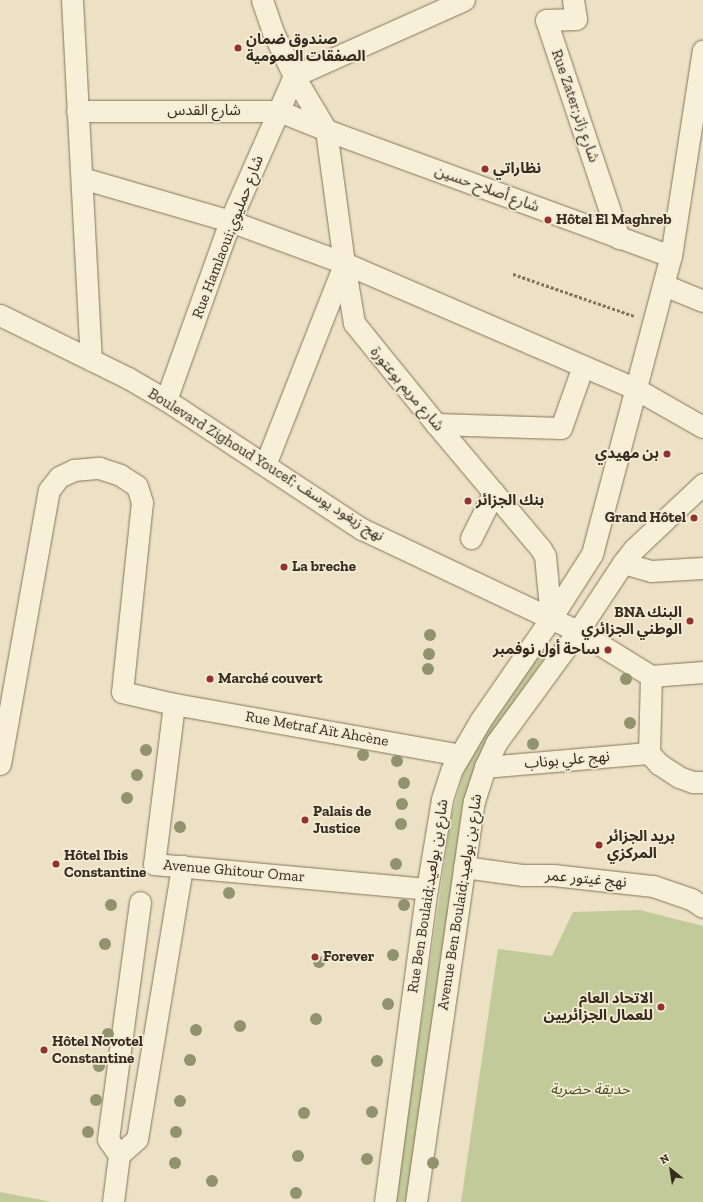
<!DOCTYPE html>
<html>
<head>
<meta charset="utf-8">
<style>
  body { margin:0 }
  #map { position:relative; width:703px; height:1202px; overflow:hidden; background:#ece1c5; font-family:"Zilla Slab","Noto Sans Arabic",serif }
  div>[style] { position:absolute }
  .green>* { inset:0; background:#c3ca99 }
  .path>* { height:2.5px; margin-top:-1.25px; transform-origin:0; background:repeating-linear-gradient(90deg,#86735c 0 3px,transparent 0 5px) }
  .roads { filter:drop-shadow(0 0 1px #86735c) drop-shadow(0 0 1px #86735c) }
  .minor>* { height:21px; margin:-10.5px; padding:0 10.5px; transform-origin:10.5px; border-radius:10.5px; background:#f7efd8 }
  .trees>* { width:12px; height:12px; margin:-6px; border-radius:50%; background:#91926e }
  .dots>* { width:11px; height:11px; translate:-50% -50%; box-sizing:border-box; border:2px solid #f4ebd4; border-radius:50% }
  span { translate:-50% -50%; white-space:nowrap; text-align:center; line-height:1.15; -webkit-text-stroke:3.5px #f4ebd4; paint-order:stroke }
  .poi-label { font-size:15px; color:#372b1f; font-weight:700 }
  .left { translate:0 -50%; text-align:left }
  .right { translate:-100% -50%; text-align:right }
  .street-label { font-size:15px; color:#372b1f }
  .park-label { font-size:15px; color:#465227; font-style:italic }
  .north { position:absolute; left:651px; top:1150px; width:40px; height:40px; -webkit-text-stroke:3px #f4ebd4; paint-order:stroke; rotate:330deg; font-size:11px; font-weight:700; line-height:16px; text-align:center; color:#372b1f }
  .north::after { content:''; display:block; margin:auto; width:14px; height:18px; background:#372b1f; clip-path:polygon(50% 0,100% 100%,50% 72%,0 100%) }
</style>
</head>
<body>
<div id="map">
  <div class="green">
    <i style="clip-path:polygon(542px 648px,545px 649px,548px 653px,505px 717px,470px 781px,461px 818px,406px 1202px,395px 1202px,451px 818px,463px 774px,475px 749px,499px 710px)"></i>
    <i style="clip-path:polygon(640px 910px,703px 926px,703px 1202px,461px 1202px,498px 949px,552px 956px,573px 912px)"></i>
    <i style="clip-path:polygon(0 1192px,52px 1202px,0 1202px)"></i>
  </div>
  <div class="path">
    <i style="left:513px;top:274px;width:128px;rotate:19.1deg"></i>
  </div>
  <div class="roads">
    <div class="minor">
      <i style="left:72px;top:0;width:360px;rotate:87deg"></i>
      <i style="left:262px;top:0;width:34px;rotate:71deg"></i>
      <i style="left:273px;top:32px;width:49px;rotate:64.5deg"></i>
      <i style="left:294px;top:76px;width:63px;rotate:59.3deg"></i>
      <i style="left:326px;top:130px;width:134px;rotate:82.3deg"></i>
      <i style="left:344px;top:263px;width:61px;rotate:80.5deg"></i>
      <i style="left:354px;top:323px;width:130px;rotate:50.9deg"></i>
      <i style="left:436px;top:424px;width:163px;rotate:50deg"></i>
      <i style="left:541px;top:549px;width:8px;rotate:60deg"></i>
      <i style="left:545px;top:556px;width:62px;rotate:84.5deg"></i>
      <i style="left:573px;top:0;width:19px;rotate:81deg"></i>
      <i style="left:576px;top:19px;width:30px;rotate:178deg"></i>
      <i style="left:546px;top:20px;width:230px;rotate:71.5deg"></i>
      <i style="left:77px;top:111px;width:202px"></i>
      <i style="left:279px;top:111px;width:51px;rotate:22deg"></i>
      <i style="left:326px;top:130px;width:367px;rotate:20.1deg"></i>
      <i style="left:82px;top:178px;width:154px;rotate:16.2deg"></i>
      <i style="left:230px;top:221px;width:121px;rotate:20.2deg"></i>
      <i style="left:344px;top:263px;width:318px;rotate:23.3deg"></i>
      <i style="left:636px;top:389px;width:77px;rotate:29.6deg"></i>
      <i style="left:664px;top:285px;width:42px;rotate:22.3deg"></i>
      <i style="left:0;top:315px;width:143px;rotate:26.2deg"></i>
      <i style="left:128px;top:378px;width:44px;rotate:30.1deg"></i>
      <i style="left:166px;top:400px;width:235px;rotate:33.4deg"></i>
      <i style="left:362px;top:529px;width:239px;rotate:25.3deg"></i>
      <i style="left:578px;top:631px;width:86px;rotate:31.7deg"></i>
      <i style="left:651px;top:676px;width:52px;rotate:-4.4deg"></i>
      <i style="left:166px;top:400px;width:190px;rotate:-70.3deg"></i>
      <i style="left:230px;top:221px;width:158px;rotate:-66.2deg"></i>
      <i style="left:294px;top:76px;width:186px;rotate:-24.1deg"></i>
      <i style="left:436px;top:424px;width:125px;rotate:1.8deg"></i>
      <i style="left:561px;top:428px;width:66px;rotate:-70.5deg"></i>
      <i style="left:265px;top:465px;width:216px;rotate:-68.5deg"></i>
      <i style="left:471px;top:538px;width:51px;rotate:-63.4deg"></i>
      <i style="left:623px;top:563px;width:29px;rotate:16deg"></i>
      <i style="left:651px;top:571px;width:52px;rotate:-3.3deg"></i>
      <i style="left:651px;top:676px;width:77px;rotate:91.5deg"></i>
      <i style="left:649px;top:753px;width:15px;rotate:48deg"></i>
      <i style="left:659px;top:764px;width:24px;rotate:33deg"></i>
      <i style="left:679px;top:777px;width:15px;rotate:20deg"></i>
      <i style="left:693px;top:782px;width:10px"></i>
      <i style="left:174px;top:704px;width:161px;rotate:97.1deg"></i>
      <i style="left:154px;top:864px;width:274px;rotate:5.2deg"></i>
      <i style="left:0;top:764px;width:278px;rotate:-79.9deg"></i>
      <i style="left:49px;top:490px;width:16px;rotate:-52deg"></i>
      <i style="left:59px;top:477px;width:17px;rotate:-25deg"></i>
      <i style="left:74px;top:470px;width:25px;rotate:-5deg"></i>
      <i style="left:99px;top:468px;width:22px;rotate:18deg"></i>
      <i style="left:120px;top:475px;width:20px;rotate:33deg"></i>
      <i style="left:137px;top:486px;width:17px;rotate:73deg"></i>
      <i style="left:142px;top:502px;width:191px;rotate:96deg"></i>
      <i style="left:122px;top:692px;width:53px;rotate:13deg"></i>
      <i style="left:174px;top:704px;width:290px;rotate:10.1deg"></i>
      <i style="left:485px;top:767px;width:165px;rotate:-4.9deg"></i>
      <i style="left:464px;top:867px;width:60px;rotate:7.7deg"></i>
      <i style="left:523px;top:875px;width:30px"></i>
      <i style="left:553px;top:875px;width:101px;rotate:6.3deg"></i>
      <i style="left:653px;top:886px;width:40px;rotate:18.9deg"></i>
      <i style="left:691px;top:899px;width:14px;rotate:34deg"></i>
      <i style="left:119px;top:1155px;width:24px;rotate:-42deg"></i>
      <i style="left:137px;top:1139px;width:277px;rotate:-80.6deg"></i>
      <i style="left:113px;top:1202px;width:47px;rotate:-82.7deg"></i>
      <i style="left:119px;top:1155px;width:19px;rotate:-125deg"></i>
      <i style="left:108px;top:1139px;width:239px;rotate:-82.3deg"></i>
      <i style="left:385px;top:1202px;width:316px;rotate:-82.4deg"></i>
      <i style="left:427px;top:889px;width:91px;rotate:-80.5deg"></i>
      <i style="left:442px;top:799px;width:32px;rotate:-72deg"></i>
      <i style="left:452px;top:769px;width:56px;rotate:-59.7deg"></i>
      <i style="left:480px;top:721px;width:125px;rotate:-55.4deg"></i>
      <i style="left:551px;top:618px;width:76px;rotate:-57.4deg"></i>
      <i style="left:592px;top:554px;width:308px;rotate:-75.2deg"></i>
      <i style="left:671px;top:256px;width:208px;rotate:-81.2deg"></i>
      <i style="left:416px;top:1202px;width:405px;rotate:-81.8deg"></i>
      <i style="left:474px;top:801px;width:36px;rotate:-72deg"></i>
      <i style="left:485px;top:767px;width:26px;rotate:-65deg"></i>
      <i style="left:496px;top:743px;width:139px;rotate:-53.8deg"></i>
      <i style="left:578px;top:631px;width:82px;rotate:-56.5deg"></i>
      <i style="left:623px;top:563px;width:18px;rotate:-52deg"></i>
      <i style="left:634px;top:549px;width:95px;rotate:-43.3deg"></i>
    </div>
  </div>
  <div class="trees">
    <i style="left:430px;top:635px"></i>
    <i style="left:429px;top:654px"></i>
    <i style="left:428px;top:669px"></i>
    <i style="left:626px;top:679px"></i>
    <i style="left:630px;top:723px"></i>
    <i style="left:533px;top:744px"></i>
    <i style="left:146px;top:750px"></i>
    <i style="left:363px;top:755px"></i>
    <i style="left:397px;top:761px"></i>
    <i style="left:137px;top:775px"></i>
    <i style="left:404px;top:783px"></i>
    <i style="left:127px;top:798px"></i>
    <i style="left:402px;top:804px"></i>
    <i style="left:401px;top:824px"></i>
    <i style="left:180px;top:827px"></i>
    <i style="left:396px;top:864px"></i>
    <i style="left:229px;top:893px"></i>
    <i style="left:111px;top:905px"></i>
    <i style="left:404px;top:905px"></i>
    <i style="left:105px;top:944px"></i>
    <i style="left:393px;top:955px"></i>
    <i style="left:319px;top:962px"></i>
    <i style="left:388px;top:1004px"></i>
    <i style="left:316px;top:1019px"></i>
    <i style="left:240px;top:1026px"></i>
    <i style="left:196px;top:1030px"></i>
    <i style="left:108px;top:1034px"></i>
    <i style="left:190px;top:1060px"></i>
    <i style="left:377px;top:1061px"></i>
    <i style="left:99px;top:1066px"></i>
    <i style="left:96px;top:1100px"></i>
    <i style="left:180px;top:1101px"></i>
    <i style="left:372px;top:1112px"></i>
    <i style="left:304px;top:1113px"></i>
    <i style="left:88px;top:1132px"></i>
    <i style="left:176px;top:1132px"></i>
    <i style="left:298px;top:1156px"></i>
    <i style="left:367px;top:1159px"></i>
    <i style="left:175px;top:1163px"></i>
    <i style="left:433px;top:1163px"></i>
    <i style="left:212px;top:1181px"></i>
    <i style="left:296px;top:1193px"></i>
  </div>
  <div class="dots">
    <i style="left:238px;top:48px;background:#92312f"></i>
    <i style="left:485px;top:169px;background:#92312f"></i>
    <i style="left:548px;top:220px;background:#92312f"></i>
    <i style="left:667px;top:454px;background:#92312f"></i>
    <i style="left:468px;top:501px;background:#92312f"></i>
    <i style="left:694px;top:518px;background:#92312f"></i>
    <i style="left:284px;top:567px;background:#92312f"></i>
    <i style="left:690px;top:621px;background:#92312f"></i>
    <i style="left:608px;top:650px;background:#92312f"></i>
    <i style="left:210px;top:679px;background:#92312f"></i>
    <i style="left:305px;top:820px;background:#92312f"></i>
    <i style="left:599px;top:845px;background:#92312f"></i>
    <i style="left:56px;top:864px;background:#92312f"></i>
    <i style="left:315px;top:957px;background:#92312f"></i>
    <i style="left:661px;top:1007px;background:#92312f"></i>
    <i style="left:44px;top:1050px;background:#92312f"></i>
  </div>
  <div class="poi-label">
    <span class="left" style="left:246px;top:48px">صندوق ضمان<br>الصفقات العمومية</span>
    <span class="left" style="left:493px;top:169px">نظاراتي</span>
    <span class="left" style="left:556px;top:220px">Hôtel El Maghreb</span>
    <span class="right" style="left:659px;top:454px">بن مهيدي</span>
    <span class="left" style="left:476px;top:501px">بنك الجزائر</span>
    <span class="right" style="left:686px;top:518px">Grand Hôtel</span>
    <span class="left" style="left:292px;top:567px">La breche</span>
    <span class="right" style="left:682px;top:621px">BNA البنك<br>الوطني الجزائري</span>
    <span class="right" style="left:600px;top:650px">ساحة أول نوفمبر</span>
    <span class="left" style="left:218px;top:679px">Marché couvert</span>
    <span class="left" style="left:313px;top:820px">Palais de<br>Justice</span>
    <span class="left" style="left:607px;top:845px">بريد الجزائر<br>المركزي</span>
    <span class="left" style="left:64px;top:864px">Hôtel Ibis<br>Constantine</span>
    <span class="left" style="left:323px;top:957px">Forever</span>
    <span class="right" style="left:653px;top:1007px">الاتحاد العام<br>للعمال الجزائريين</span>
    <span class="left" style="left:52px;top:1050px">Hôtel Novotel<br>Constantine</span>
  </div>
  <div class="street-label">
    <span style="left:575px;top:106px;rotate:71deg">Rue Zater;شارع زاتر</span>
    <span style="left:204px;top:111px">شارع القدس</span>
    <span style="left:487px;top:189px;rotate:20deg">شارع أصلاح حسين</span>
    <span style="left:228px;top:237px;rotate:-69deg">Rue Hamlaoui;شارع حمليوي</span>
    <span style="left:407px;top:389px;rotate:50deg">شارع مريم بوعتورة</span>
    <span style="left:266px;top:465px;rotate:32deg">Boulevard Zighoud Youcef; نهج زيغود يوسف</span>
    <span style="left:317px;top:729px;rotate:10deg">Rue Metraf Aït Ahcène</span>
    <span style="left:567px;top:760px;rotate:-5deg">نهج علي بوناب</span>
    <span style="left:234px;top:871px;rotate:5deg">Avenue Ghitour Omar</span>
    <span style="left:586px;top:879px;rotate:5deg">نهج غيتور عمر</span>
    <span style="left:428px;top:896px;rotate:-81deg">Rue Ben Boulaid;شارع بن بولعيد</span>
    <span style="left:460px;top:902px;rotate:-81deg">Avenue Ben Boulaid;شارع بن بولعيد</span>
  </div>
  <div class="park-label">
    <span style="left:590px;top:1090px">حديقة حضرية</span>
  </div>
  <div class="north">N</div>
</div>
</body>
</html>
